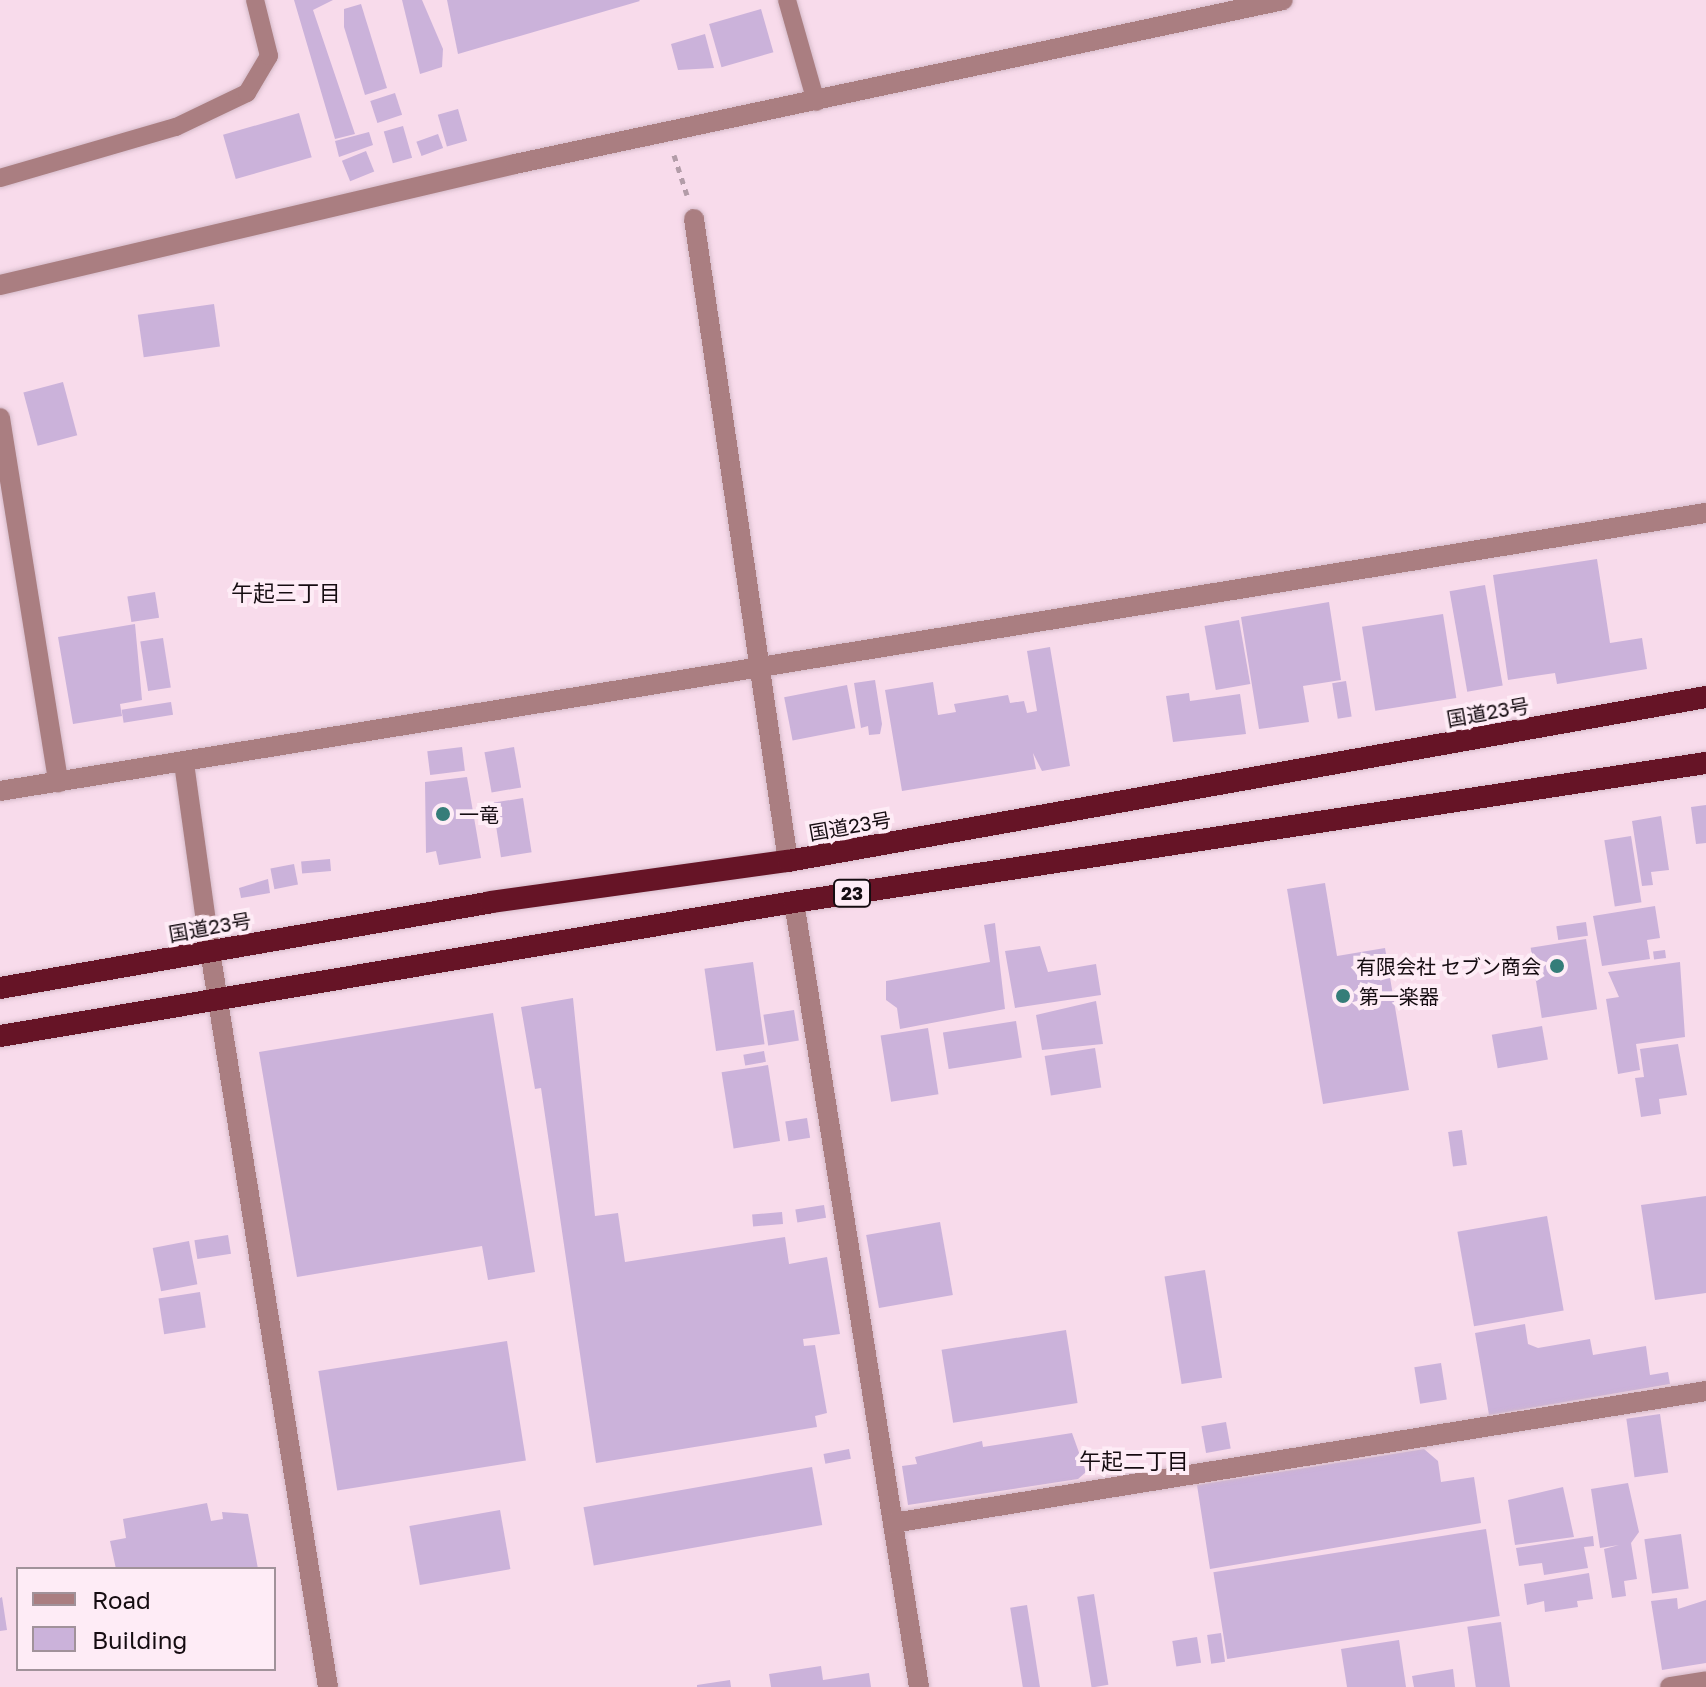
<!DOCTYPE html>
<html>
<head>
<meta charset="utf-8">
<style>
  body { margin:0 }
  #map { position:relative; width:1706px; height:1687px; overflow:hidden; background:#f8dbeb; font-family:"Golos Text","Noto Sans JP",sans-serif }
  div>[style] { position:absolute }
  .building>* { inset:0; background:#cbb2da; transform-origin:0 0 }
  .path>* { height:5px; margin-top:-2.5px; transform-origin:0; background:repeating-linear-gradient(90deg,#b39ca8 0 6px,transparent 0 12px) }
  .roads { filter:drop-shadow(0 0 2px #d4bac8) drop-shadow(0 0 2px #d4bac8) }
  .service>* { height:18px; margin:-9px; padding:0 9px; transform-origin:9px; border-radius:9px; background:#aa7e81 }
  .minor>* { height:20px; margin:-10px; padding:0 10px; transform-origin:10px; border-radius:10px; background:#aa7e81 }
  .tertiary>* { height:20px; margin:-10px; padding:0 10px; transform-origin:10px; border-radius:10px; background:#aa7e81 }
  .trunk>* { height:22px; margin:-11px; padding:0 11px; transform-origin:11px; border-radius:11px; background:#661426 }
  .dots>* { width:22px; height:22px; translate:-50% -50%; box-sizing:border-box; border:4px solid #feecf6; border-radius:50% }
  span { translate:-50% -50%; white-space:nowrap; text-align:center; line-height:1.15; -webkit-text-stroke:8px #feecf6; paint-order:stroke }
  .shield-label span { padding:2px 6px; background:#feecf6; border:2px solid; border-radius:6px; -webkit-text-stroke-width:0 }
  .shield-label { font-size:18px; color:#150c11; font-weight:700 }
  .street-label { font-size:20px; color:#150c11 }
  .poi-label { font-size:20px; color:#150c11 }
  .left { translate:0 -50%; text-align:left }
  .right { translate:-100% -50%; text-align:right }
  .neighbourhood-label { font-size:22px; color:#150c11 }
  .legend { position:absolute; left:16px; top:1567px; width:260px; height:104px; box-sizing:border-box; background:#feecf6; border:2px solid #a1929a; margin:0; padding:10px 14px; list-style:none; font-size:24px; color:#150c11 }
  .legend li { display:flex; align-items:center; gap:16px; height:40px }
  .legend b { width:40px; border:2px solid #a1929a }
</style>
</head>
<body>
<div id="map">
  <div class="building">
    <i style="clip-path:polygon(294px 0,333px 0,313px 10px,355px 134px,335px 139px)"></i>
    <i style="clip-path:polygon(402px 0,422px 0,443px 49px,442px 67px,420px 74px)"></i>
    <i style="clip-path:polygon(447px 0,639px 0,640px 1px,458px 54px)"></i>
    <i style="clip-path:polygon(361px 4px,387px 88px,365px 95px,344px 27px,344px 9px)"></i>
    <i style="left:761px;top:9px;width:45px;height:54px;rotate:74deg"></i>
    <i style="clip-path:polygon(705px 34px,714px 68px,678px 70px,671px 44px)"></i>
    <i style="left:395px;top:93px;width:23px;height:26px;rotate:72deg"></i>
    <i style="left:458px;top:109px;width:33px;height:21px;rotate:74deg"></i>
    <i style="left:299px;top:113px;width:46px;height:79px;rotate:74deg"></i>
    <i style="left:403px;top:126px;width:33px;height:20px;rotate:74deg"></i>
    <i style="clip-path:polygon(369px 132px,373px 145px,339px 157px,335px 141px)"></i>
    <i style="left:438px;top:134px;width:15px;height:23px;rotate:70deg"></i>
    <i style="left:366px;top:151px;width:22px;height:26px;rotate:68deg"></i>
    <i style="left:214px;top:304px;width:43px;height:77px;rotate:82deg"></i>
    <i style="left:63px;top:382px;width:55px;height:41px;rotate:75deg"></i>
    <i style="clip-path:polygon(1597px 559px,1610px 643px,1642px 638px,1647px 669px,1557px 684px,1555px 673px,1508px 680px,1493px 575px)"></i>
    <i style="left:1485px;top:585px;width:102px;height:36px;rotate:80deg"></i>
    <i style="left:155px;top:592px;width:26px;height:28px;rotate:81deg"></i>
    <i style="clip-path:polygon(1329px 602px,1341px 680px,1303px 686px,1309px 722px,1259px 729px,1241px 617px)"></i>
    <i style="left:1443px;top:614px;width:85px;height:82px;rotate:81deg"></i>
    <i style="left:1239px;top:620px;width:65px;height:35px;rotate:80deg"></i>
    <i style="clip-path:polygon(135px 624px,142px 700px,120px 704px,122px 716px,73px 724px,58px 637px)"></i>
    <i style="left:163px;top:638px;width:50px;height:23px;rotate:81deg"></i>
    <i style="clip-path:polygon(1050px 647px,1070px 766px,1042px 771px,1033px 753px,1036px 769px,902px 791px,885px 690px,933px 682px,938px 715px,956px 712px,954px 704px,1008px 695px,1010px 703px,1024px 701px,1027px 713px,1037px 711px,1027px 651px)"></i>
    <i style="clip-path:polygon(875px 680px,882px 724px,880px 734px,869px 735px,868px 726px,861px 728px,854px 683px)"></i>
    <i style="left:1346px;top:681px;width:36px;height:14px;rotate:81deg"></i>
    <i style="left:847px;top:685px;width:44px;height:64px;rotate:79deg"></i>
    <i style="clip-path:polygon(1189px 693px,1190px 701px,1240px 694px,1246px 734px,1173px 742px,1166px 696px)"></i>
    <i style="left:171px;top:702px;width:13px;height:50px;rotate:81deg"></i>
    <i style="left:462px;top:747px;width:24px;height:35px;rotate:83deg"></i>
    <i style="left:514px;top:747px;width:41px;height:30px;rotate:80deg"></i>
    <i style="clip-path:polygon(467px 777px,481px 858px,439px 865px,436px 851px,426px 853px,425px 782px)"></i>
    <i style="left:523px;top:798px;width:55px;height:31px;rotate:81deg"></i>
    <i style="clip-path:polygon(1706px 805px,1706px 843px,1696px 844px,1691px 807px)"></i>
    <i style="clip-path:polygon(1661px 816px,1669px 870px,1651px 872px,1653px 885px,1642px 886px,1632px 821px)"></i>
    <i style="left:1631px;top:836px;width:67px;height:27px;rotate:81deg"></i>
    <i style="left:330px;top:859px;width:12px;height:29px;rotate:85deg"></i>
    <i style="left:294px;top:864px;width:21px;height:24px;rotate:79deg"></i>
    <i style="clip-path:polygon(268px 879px,270px 893px,241px 898px,239px 888px)"></i>
    <i style="clip-path:polygon(1325px 883px,1337px 956px,1385px 948px,1409px 1090px,1323px 1104px,1287px 889px)"></i>
    <i style="clip-path:polygon(1655px 906px,1660px 938px,1647px 940px,1650px 959px,1602px 966px,1593px 916px)"></i>
    <i style="left:1586px;top:922px;width:14px;height:30px;rotate:82deg"></i>
    <i style="clip-path:polygon(995px 923px,1005px 1009px,900px 1029px,897px 1008px,886px 1000px,886px 981px,990px 962px,984px 925px)"></i>
    <i style="left:1586px;top:939px;width:71px;height:56px;rotate:81deg"></i>
    <i style="clip-path:polygon(1040px 946px,1048px 972px,1096px 964px,1101px 995px,1015px 1008px,1005px 951px)"></i>
    <i style="left:1665px;top:950px;width:8px;height:12px;rotate:83deg"></i>
    <i style="left:753px;top:962px;width:83px;height:49px;rotate:82deg"></i>
    <i style="clip-path:polygon(1680px 962px,1685px 1037px,1636px 1044px,1640px 1070px,1618px 1074px,1606px 999px,1619px 997px,1608px 972px)"></i>
    <i style="clip-path:polygon(573px 998px,595px 1216px,618px 1213px,625px 1262px,785px 1237px,789px 1264px,827px 1257px,840px 1334px,803px 1339px,804px 1346px,815px 1345px,827px 1413px,815px 1416px,817px 1427px,596px 1463px,541px 1088px,535px 1089px,521px 1007px)"></i>
    <i style="clip-path:polygon(1096px 1001px,1103px 1044px,1042px 1050px,1036px 1015px)"></i>
    <i style="left:794px;top:1010px;width:31px;height:31px;rotate:81deg"></i>
    <i style="clip-path:polygon(493px 1013px,535px 1272px,488px 1280px,482px 1246px,297px 1277px,259px 1052px)"></i>
    <i style="left:1016px;top:1021px;width:37px;height:74px;rotate:81deg"></i>
    <i style="left:1542px;top:1026px;width:34px;height:51px;rotate:80deg"></i>
    <i style="left:928px;top:1028px;width:67px;height:48px;rotate:81deg"></i>
    <i style="clip-path:polygon(1678px 1044px,1687px 1095px,1659px 1099px,1661px 1114px,1641px 1117px,1635px 1078px,1644px 1077px,1640px 1049px)"></i>
    <i style="left:1095px;top:1048px;width:40px;height:51px;rotate:81deg"></i>
    <i style="left:764px;top:1051px;width:11px;height:21px;rotate:80deg"></i>
    <i style="left:768px;top:1065px;width:77px;height:47px;rotate:81deg"></i>
    <i style="left:807px;top:1118px;width:20px;height:22px;rotate:81deg"></i>
    <i style="left:1462px;top:1130px;width:35px;height:14px;rotate:82deg"></i>
    <i style="clip-path:polygon(1706px 1196px,1706px 1293px,1655px 1300px,1641px 1205px)"></i>
    <i style="left:824px;top:1205px;width:13px;height:29px;rotate:81deg"></i>
    <i style="left:782px;top:1212px;width:12px;height:30px;rotate:85deg"></i>
    <i style="left:1547px;top:1216px;width:96px;height:91px;rotate:80deg"></i>
    <i style="left:940px;top:1222px;width:74px;height:75px;rotate:80deg"></i>
    <i style="left:228px;top:1235px;width:19px;height:34px;rotate:81deg"></i>
    <i style="left:189px;top:1241px;width:44px;height:37px;rotate:79deg"></i>
    <i style="left:1205px;top:1270px;width:109px;height:41px;rotate:81deg"></i>
    <i style="left:200px;top:1292px;width:36px;height:42px;rotate:81deg"></i>
    <i style="clip-path:polygon(1525px 1324px,1528px 1344px,1538px 1348px,1590px 1339px,1593px 1355px,1646px 1346px,1650px 1375px,1668px 1372px,1670px 1384px,1489px 1415px,1475px 1333px)"></i>
    <i style="left:1066px;top:1330px;width:74px;height:126px;rotate:81deg"></i>
    <i style="left:507px;top:1341px;width:121px;height:191px;rotate:81deg"></i>
    <i style="left:1441px;top:1363px;width:37px;height:27px;rotate:81deg"></i>
    <i style="left:1660px;top:1414px;width:59px;height:34px;rotate:82deg"></i>
    <i style="left:1226px;top:1422px;width:27px;height:25px;rotate:80deg"></i>
    <i style="clip-path:polygon(1072px 1433px,1086px 1472px,1078px 1479px,908px 1505px,902px 1466px,917px 1464px,915px 1457px,982px 1441px,983px 1447px)"></i>
    <i style="left:849px;top:1449px;width:10px;height:26px;rotate:79deg"></i>
    <i style="clip-path:polygon(1424px 1449px,1438px 1461px,1441px 1482px,1474px 1477px,1481px 1523px,1210px 1569px,1197px 1485px)"></i>
    <i style="left:812px;top:1467px;width:59px;height:232px;rotate:80deg"></i>
    <i style="clip-path:polygon(1628px 1483px,1639px 1532px,1631px 1543px,1637px 1579px,1624px 1581px,1626px 1596px,1612px 1598px,1604px 1549px,1619px 1545px,1600px 1548px,1591px 1489px)"></i>
    <i style="clip-path:polygon(1563px 1487px,1574px 1537px,1515px 1545px,1508px 1500px)"></i>
    <i style="clip-path:polygon(207px 1503px,211px 1521px,223px 1519px,222px 1512px,248px 1514px,258px 1569px,116px 1569px,110px 1541px,126px 1538px,123px 1519px)"></i>
    <i style="left:500px;top:1510px;width:60px;height:92px;rotate:80deg"></i>
    <i style="left:1486px;top:1529px;width:88px;height:276px;rotate:81deg"></i>
    <i style="left:1681px;top:1534px;width:55px;height:37px;rotate:82deg"></i>
    <i style="clip-path:polygon(1593px 1536px,1594px 1546px,1584px 1547px,1588px 1568px,1544px 1575px,1542px 1563px,1519px 1566px,1516px 1548px)"></i>
    <i style="clip-path:polygon(1589px 1573px,1593px 1599px,1577px 1601px,1578px 1607px,1545px 1612px,1544px 1601px,1527px 1605px,1524px 1584px)"></i>
    <i style="left:1094px;top:1594px;width:92px;height:17px;rotate:81deg"></i>
    <i style="clip-path:polygon(2px 1597px,7px 1630px,0 1631px,0 1598px)"></i>
    <i style="clip-path:polygon(1677px 1598px,1678px 1609px,1706px 1600px,1706px 1663px,1662px 1670px,1651px 1601px)"></i>
    <i style="left:1027px;top:1605px;width:83px;height:17px;rotate:81deg"></i>
    <i style="left:1501px;top:1622px;width:66px;height:34px;rotate:82deg"></i>
    <i style="left:1221px;top:1633px;width:29px;height:14px;rotate:82deg"></i>
    <i style="left:1197px;top:1637px;width:26px;height:25px;rotate:81deg"></i>
    <i style="clip-path:polygon(1399px 1640px,1406px 1687px,1347px 1687px,1341px 1649px)"></i>
    <i style="clip-path:polygon(821px 1666px,823px 1680px,869px 1673px,871px 1687px,771px 1687px,769px 1674px)"></i>
    <i style="clip-path:polygon(1453px 1669px,1455px 1687px,1414px 1687px,1412px 1676px)"></i>
    <i style="clip-path:polygon(730px 1680px,731px 1687px,697px 1687px,697px 1685px)"></i>
  </div>
  <div class="path">
    <i style="left:674px;top:155px;width:42px;rotate:72deg"></i>
  </div>
  <div class="roads">
    <div class="service">
      <i style="left:787px;top:0;width:106px;rotate:74.1deg"></i>
      <i style="left:0;top:178px;width:183px;rotate:-16.2deg"></i>
      <i style="left:176px;top:127px;width:79px;rotate:-25.6deg"></i>
      <i style="left:247px;top:93px;width:43px;rotate:-59.3deg"></i>
      <i style="left:269px;top:56px;width:58px;rotate:-104deg"></i>
    </div>
    <div class="minor">
      <i style="left:694px;top:219px;width:649px;rotate:81.67deg"></i>
      <i style="left:0;top:285px;width:529px;rotate:-13.22deg"></i>
      <i style="left:515px;top:164px;width:785px;rotate:-12.05deg"></i>
      <i style="left:0;top:418px;width:369px;rotate:80.9deg"></i>
      <i style="left:184px;top:763px;width:190px;rotate:82.1deg"></i>
      <i style="left:794px;top:902px;width:795px;rotate:80.95deg"></i>
      <i style="left:893px;top:1523px;width:824px;rotate:-9.22deg"></i>
      <i style="left:1670px;top:1687px;width:36px;rotate:-9deg"></i>
    </div>
    <div class="tertiary">
      <i style="left:0;top:791px;width:1729px;rotate:-9.26deg"></i>
      <i style="left:210px;top:951px;width:745px;rotate:80.89deg"></i>
    </div>
    <div class="trunk">
      <i style="left:0;top:988px;width:498px;rotate:-9.9deg"></i>
      <i style="left:491px;top:902px;width:300px;rotate:-7.9deg"></i>
      <i style="left:788px;top:861px;width:933px;rotate:-10.13deg"></i>
      <i style="left:0;top:1036px;width:805px;rotate:-9.58deg"></i>
      <i style="left:794px;top:902px;width:923px;rotate:-8.67deg"></i>
    </div>
  </div>
  <div class="dots">
    <i style="left:443px;top:814px;background:#357d79"></i>
    <i style="left:1557px;top:966px;background:#357d79"></i>
    <i style="left:1343px;top:996px;background:#357d79"></i>
  </div>
  <div class="shield-label">
    <span style="left:852px;top:893px">23</span>
  </div>
  <div class="street-label">
    <span style="left:1488px;top:712px;rotate:-10deg">国道23号</span>
    <span style="left:850px;top:826px;rotate:-10deg">国道23号</span>
    <span style="left:210px;top:927px;rotate:-10deg">国道23号</span>
  </div>
  <div class="poi-label">
    <span class="left" style="left:459px;top:814px">一竜</span>
    <span class="right" style="left:1541px;top:966px">有限会社 セブン商会</span>
    <span class="left" style="left:1359px;top:996px">第一楽器</span>
  </div>
  <div class="neighbourhood-label">
    <span style="left:286px;top:593px">午起三丁目</span>
    <span style="left:1134px;top:1461px">午起二丁目</span>
  </div>
  <ul class="legend">
  <li><b style="height:10px;background:#aa7e81"></b>Road</li>
  <li><b style="height:22px;background:#cbb2da"></b>Building</li>
  </ul>
</div>
</body>
</html>
